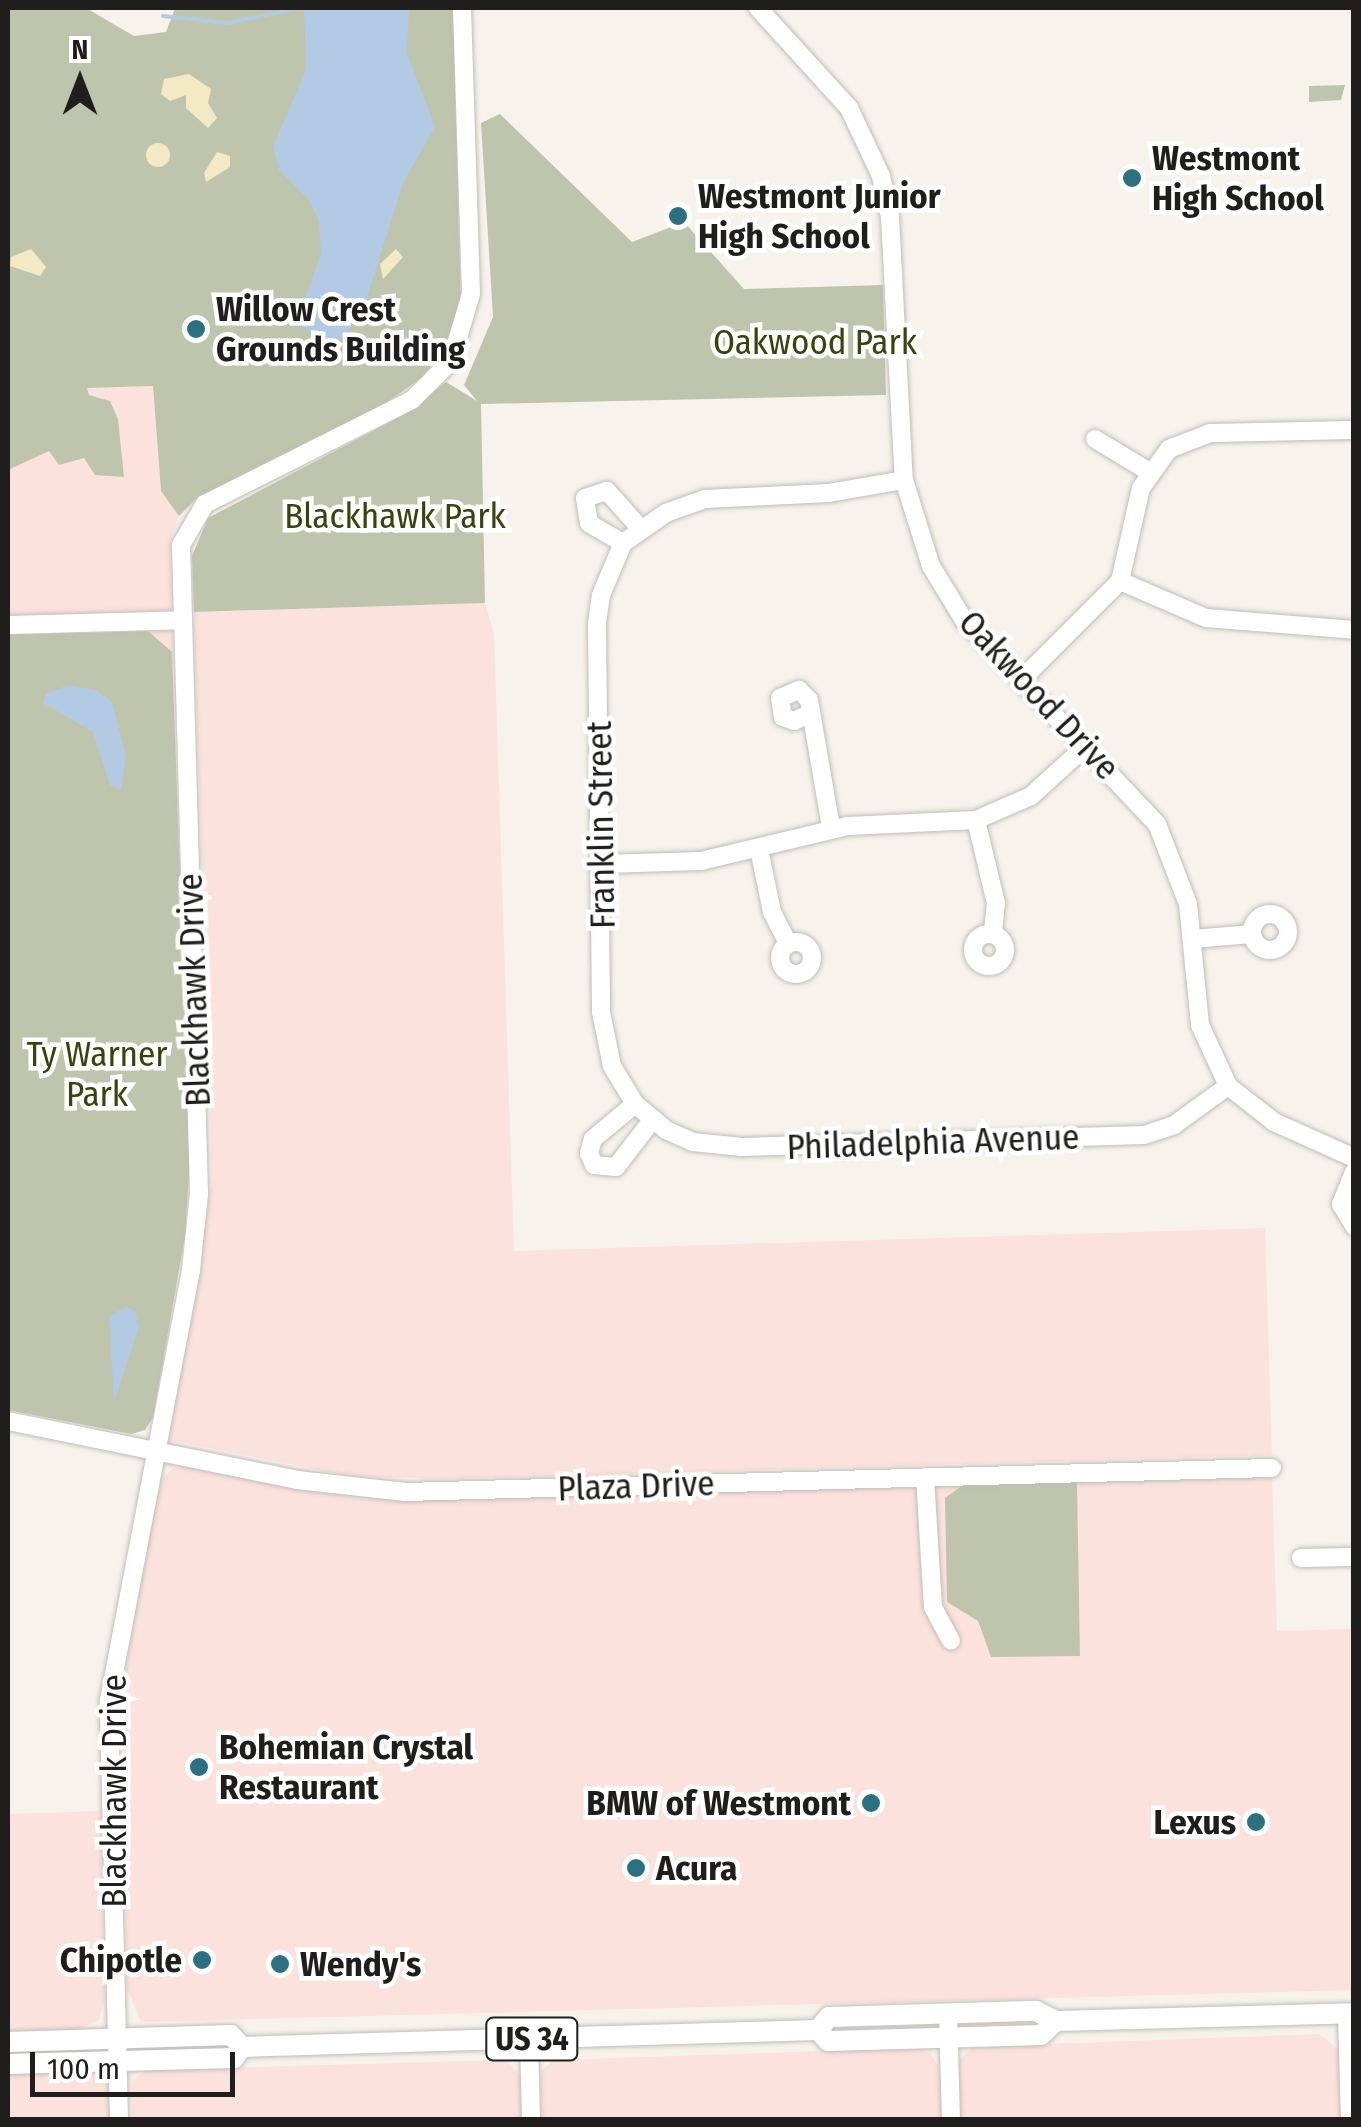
<!DOCTYPE html>
<html>
<head>
<meta charset="utf-8">
<style>
  body { margin:0 }
  #map { position:relative; width:1361px; height:2127px; overflow:hidden; background:#f7f2ec; font-family:"Fira Sans Condensed",sans-serif }
  div>[style] { position:absolute }
  .commercial>* { inset:0; background:#fce2dd }
  .green>* { inset:0; background:#bfc5ac }
  .sand>* { inset:0; background:#f3e9c4 }
  .round { border-radius:50% }
  .water>* { inset:0; background:#b2cae3 }
  .stream>* { height:4px; margin:-2px; padding:0 2px; transform-origin:2px; border-radius:2px; background:#b2cae3 }
  .roads { filter:drop-shadow(0 0 2px #c2bdb7) drop-shadow(0 0 2px #c2bdb7) }
  .minor>* { height:18px; margin:-9px; padding:0 9px; transform-origin:9px; border-radius:9px; background:#fff }
  .minor>.ring { margin:-9px; padding:0; box-sizing:content-box; background:none; border:18px solid #fff; border-radius:50% }
  .major>* { height:20px; margin:-10px; padding:0 10px; transform-origin:10px; border-radius:10px; background:#fff }
  .dots>* { width:28px; height:28px; translate:-50% -50%; box-sizing:border-box; border:5px solid #fff; border-radius:50% }
  span { translate:-50% -50%; white-space:nowrap; text-align:center; line-height:1.15; -webkit-text-stroke:9px #fff; paint-order:stroke }
  .shield-label span { padding:2px 8px; background:#fff; border:2px solid; border-radius:8px; -webkit-text-stroke-width:0 }
  .shield-label { font-size:32px; color:#201e1c; font-weight:700 }
  .poi-label { font-size:35px; color:#201e1c; font-weight:700 }
  .left { translate:0 -50%; text-align:left }
  .right { translate:-100% -50%; text-align:right }
  .park-label { font-size:35px; color:#3a420d }
  .street-label { font-size:35px; color:#201e1c }
  .frame { position:absolute; inset:0; border:10px solid #201e1c; pointer-events:none }
  .north { position:absolute; left:30px; top:30px; width:100px; height:100px; -webkit-text-stroke:8px #fff; paint-order:stroke; rotate:0deg; font-size:28px; font-weight:700; line-height:40px; text-align:center; color:#201e1c }
  .north::after { content:''; display:block; margin:auto; width:35px; height:45px; background:#201e1c; clip-path:polygon(50% 0,100% 100%,50% 72%,0 100%) }
  .scale { position:absolute; left:30px; top:2052px; width:205px; height:45px; box-sizing:border-box; border:5px solid #201e1c; border-top:0; padding-left:12px; font-size:30px; line-height:35px; white-space:nowrap; color:#201e1c; -webkit-text-stroke:8px #fff; paint-order:stroke }
</style>
</head>
<body>
<div id="map">
  <div class="commercial">
    <i style="clip-path:polygon(153px 386px,161px 491px,179px 516px,170px 544px,172px 652px,148px 631px,8px 635px,8px 390px)"></i>
    <i style="clip-path:polygon(485px 603px,494px 633px,514px 1251px,1265px 1228px,1272px 1455px,445px 1479px,350px 1476px,169px 1440px,212px 1184px,194px 612px)"></i>
    <i style="clip-path:polygon(189px 1466px,362px 1499px,1272px 1477px,1277px 1631px,1353px 1629px,1353px 1990px,141px 2022px,127px 1988px,122px 1689px,159px 1482px,173px 1468px)"></i>
    <i style="clip-path:polygon(100px 1811px,105px 1997px,99px 2020px,77px 2030px,8px 2031px,8px 1814px)"></i>
    <i style="clip-path:polygon(1319px 2034px,1341px 2051px,1343px 2119px,957px 2119px,957px 2064px,972px 2047px)"></i>
    <i style="clip-path:polygon(917px 2048px,931px 2054px,941px 2071px,942px 2119px,541px 2119px,541px 2071px,554px 2060px)"></i>
    <i style="clip-path:polygon(505px 2060px,521px 2076px,523px 2119px,132px 2119px,132px 2081px,147px 2070px)"></i>
    <i style="clip-path:polygon(8px 2072px,98px 2072px,109px 2083px,110px 2119px,8px 2119px)"></i>
  </div>
  <div class="green">
    <i style="clip-path:polygon(8px 8px,86px 8px,134px 36px,166px 32px,175px 8px,453px 8px,461px 308px,453px 334px,424px 376px,386px 403px,198px 497px,179px 516px,161px 491px,153px 386px,87px 388px,89px 395px,110px 401px,118px 419px,124px 477px,95px 475px,84px 458px,59px 465px,49px 451px,8px 470px)"></i>
    <i style="clip-path:polygon(1345px 85px,1341px 100px,1309px 102px,1309px 86px)"></i>
    <i style="clip-path:polygon(500px 114px,632px 242px,684px 222px,744px 289px,883px 285px,886px 395px,481px 404px,485px 603px,194px 612px,192px 556px,208px 518px,405px 414px,446px 382px,477px 401px,464px 385px,493px 317px,481px 123px)"></i>
    <i style="clip-path:polygon(148px 631px,172px 652px,190px 1157px,185px 1236px,153px 1418px,145px 1430px,131px 1434px,8px 1410px,8px 635px)"></i>
    <i style="clip-path:polygon(1077px 1482px,1080px 1656px,991px 1657px,978px 1621px,947px 1602px,945px 1498px,963px 1485px)"></i>
  </div>
  <div class="sand">
    <i style="clip-path:polygon(189px 74px,211px 89px,208px 103px,217px 118px,208px 128px,186px 108px,186px 95px,170px 101px,161px 94px,164px 79px)"></i>
    <i class="round" style="left:146px;top:143px;width:24px;height:24px"></i>
    <i style="clip-path:polygon(217px 152px,230px 156px,230px 167px,206px 182px,204px 173px)"></i>
    <i style="clip-path:polygon(31px 249px,46px 267px,40px 276px,10px 266px,11px 257px)"></i>
    <i style="clip-path:polygon(396px 249px,403px 257px,383px 279px,380px 264px)"></i>
  </div>
  <div class="water">
    <i style="clip-path:polygon(304px 8px,409px 8px,407px 53px,435px 127px,403px 183px,362px 313px,343px 337px,327px 344px,302px 326px,302px 307px,321px 253px,319px 221px,309px 200px,279px 170px,273px 146px,306px 70px)"></i>
    <i style="clip-path:polygon(68px 685px,96px 690px,112px 702px,126px 756px,121px 790px,110px 785px,93px 732px,43px 703px,46px 694px)"></i>
    <i style="clip-path:polygon(126px 1307px,135px 1311px,139px 1327px,114px 1402px,109px 1316px)"></i>
  </div>
  <div class="stream">
    <i style="left:163px;top:16px;width:65px;rotate:6.1deg"></i>
    <i style="left:228px;top:23px;width:74px;rotate:-11.8deg"></i>
  </div>
  <div class="roads">
    <div class="minor">
      <i style="left:758px;top:8px;width:135px;rotate:47.7deg"></i>
      <i style="left:849px;top:108px;width:75px;rotate:64.8deg"></i>
      <i style="left:881px;top:176px;width:42px;rotate:77.6deg"></i>
      <i style="left:890px;top:217px;width:263px;rotate:87deg"></i>
      <i style="left:904px;top:480px;width:90px;rotate:72.6deg"></i>
      <i style="left:931px;top:566px;width:63px;rotate:58.6deg"></i>
      <i style="left:964px;top:620px;width:281px;rotate:46.6deg"></i>
      <i style="left:1157px;top:824px;width:86px;rotate:68.8deg"></i>
      <i style="left:1188px;top:904px;width:122px;rotate:84.3deg"></i>
      <i style="left:1200px;top:1025px;width:67px;rotate:65.3deg"></i>
      <i style="left:1228px;top:1086px;width:58px;rotate:38deg"></i>
      <i style="left:1274px;top:1122px;width:88px;rotate:24.2deg"></i>
      <i style="left:1095px;top:439px;width:62px;rotate:31.1deg"></i>
      <i style="left:904px;top:480px;width:76px;rotate:170.2deg"></i>
      <i style="left:829px;top:493px;width:124px;rotate:177.2deg"></i>
      <i style="left:705px;top:499px;width:41px;rotate:160.3deg"></i>
      <i style="left:666px;top:513px;width:52px;rotate:145.1deg"></i>
      <i style="left:623px;top:543px;width:56px;rotate:112.9deg"></i>
      <i style="left:601px;top:595px;width:30px;rotate:98deg"></i>
      <i style="left:597px;top:625px;width:387px;rotate:89.4deg"></i>
      <i style="left:601px;top:1012px;width:55px;rotate:78.5deg"></i>
      <i style="left:612px;top:1066px;width:44px;rotate:58.8deg"></i>
      <i style="left:635px;top:1104px;width:40px;rotate:40deg"></i>
      <i style="left:666px;top:1130px;width:30px;rotate:24deg"></i>
      <i style="left:693px;top:1142px;width:49px;rotate:5.8deg"></i>
      <i style="left:742px;top:1147px;width:402px;rotate:-1.7deg"></i>
      <i style="left:1144px;top:1135px;width:32px;rotate:-18deg"></i>
      <i style="left:1174px;top:1125px;width:67px;rotate:-35.8deg"></i>
      <i style="left:623px;top:543px;width:39px;rotate:-150deg"></i>
      <i style="left:589px;top:523px;width:25px;rotate:-99deg"></i>
      <i style="left:585px;top:498px;width:23px;rotate:-18deg"></i>
      <i style="left:607px;top:491px;width:50px;rotate:48.3deg"></i>
      <i style="left:1120px;top:581px;width:94px;rotate:23.3deg"></i>
      <i style="left:1206px;top:618px;width:148px;rotate:4.6deg"></i>
      <i style="left:8px;top:625px;width:174px;rotate:-1.6deg"></i>
      <i style="left:1021px;top:680px;width:140px;rotate:-45deg"></i>
      <i style="left:1120px;top:581px;width:95px;rotate:-77.3deg"></i>
      <i style="left:1141px;top:488px;width:48px;rotate:-54.3deg"></i>
      <i style="left:1169px;top:449px;width:44px;rotate:-21.3deg"></i>
      <i style="left:1210px;top:433px;width:144px;rotate:-1.2deg"></i>
      <i style="left:807px;top:715px;width:14px;rotate:155deg"></i>
      <i style="left:794px;top:721px;width:12px;rotate:-160deg"></i>
      <i style="left:783px;top:717px;width:19px;rotate:-99deg"></i>
      <i style="left:780px;top:698px;width:21px;rotate:-23deg"></i>
      <i style="left:799px;top:690px;width:14px;rotate:45deg"></i>
      <i style="left:809px;top:700px;width:130px;rotate:80.2deg"></i>
      <i style="left:976px;top:820px;width:85px;rotate:76.5deg"></i>
      <i style="left:996px;top:903px;width:31px;rotate:96deg"></i>
      <i style="left:759px;top:849px;width:64px;rotate:78.3deg"></i>
      <i style="left:772px;top:912px;width:35px;rotate:63deg"></i>
      <i style="left:604px;top:864px;width:97px;rotate:-1.8deg"></i>
      <i style="left:701px;top:861px;width:151px;rotate:-13.4deg"></i>
      <i style="left:848px;top:826px;width:128px;rotate:-2.7deg"></i>
      <i style="left:976px;top:820px;width:60px;rotate:-23.6deg"></i>
      <i style="left:1031px;top:796px;width:74px;rotate:-42.3deg"></i>
      <i class="ring" style="left:1252px;top:914px;width:18px;height:18px"></i>
      <i class="ring" style="left:973px;top:934px;width:14px;height:14px"></i>
      <i style="left:1193px;top:939px;width:59px;rotate:-4.8deg"></i>
      <i class="ring" style="left:780px;top:942px;width:14px;height:14px"></i>
      <i style="left:635px;top:1104px;width:55px;rotate:140.2deg"></i>
      <i style="left:593px;top:1139px;width:15px;rotate:106deg"></i>
      <i style="left:589px;top:1153px;width:13px;rotate:67deg"></i>
      <i style="left:594px;top:1165px;width:22px;rotate:5deg"></i>
      <i style="left:616px;top:1167px;width:61px;rotate:-52.4deg"></i>
      <i style="left:1354px;top:1172px;width:35px;rotate:112deg"></i>
      <i style="left:1341px;top:1204px;width:26px;rotate:59deg"></i>
      <i style="left:8px;top:1421px;width:295px;rotate:11.5deg"></i>
      <i style="left:297px;top:1480px;width:109px;rotate:6.3deg"></i>
      <i style="left:405px;top:1492px;width:867px;rotate:-1.59deg"></i>
      <i style="left:925px;top:1477px;width:130px;rotate:86.5deg"></i>
      <i style="left:933px;top:1607px;width:38px;rotate:62deg"></i>
      <i style="left:1301px;top:1558px;width:53px;rotate:-1.1deg"></i>
      <i style="left:948px;top:2013px;width:107px;rotate:88.4deg"></i>
      <i style="left:1347px;top:2013px;width:107px;rotate:88.4deg"></i>
      <i style="left:529px;top:2039px;width:81px;rotate:88.6deg"></i>
      <i style="left:119px;top:2120px;width:420px;rotate:-91.4deg"></i>
      <i style="left:109px;top:1700px;width:438px;rotate:-79.2deg"></i>
      <i style="left:191px;top:1270px;width:76px;rotate:-84deg"></i>
      <i style="left:199px;top:1194px;width:649px;rotate:-91.59deg"></i>
      <i style="left:181px;top:545px;width:48px;rotate:-59.7deg"></i>
      <i style="left:205px;top:504px;width:232px;rotate:-26.7deg"></i>
      <i style="left:412px;top:400px;width:55px;rotate:-45deg"></i>
      <i style="left:451px;top:361px;width:70px;rotate:-73.4deg"></i>
      <i style="left:471px;top:294px;width:286px;rotate:-91.8deg"></i>
    </div>
    <div class="major">
      <i style="left:818px;top:2030px;width:15px;rotate:48deg"></i>
      <i style="left:828px;top:2041px;width:213px;rotate:-1.6deg"></i>
      <i style="left:1041px;top:2035px;width:21px;rotate:-43deg"></i>
      <i style="left:8px;top:2042px;width:223px;rotate:-1.8deg"></i>
      <i style="left:231px;top:2035px;width:16px;rotate:47deg"></i>
      <i style="left:8px;top:2064px;width:226px;rotate:-1.5deg"></i>
      <i style="left:234px;top:2058px;width:14px;rotate:-54deg"></i>
      <i style="left:242px;top:2047px;width:28px;rotate:-2deg"></i>
      <i style="left:270px;top:2046px;width:548px;rotate:-1.67deg"></i>
      <i style="left:818px;top:2030px;width:17px;rotate:-50deg"></i>
      <i style="left:829px;top:2017px;width:207px;rotate:-1.7deg"></i>
      <i style="left:1036px;top:2011px;width:22px;rotate:27deg"></i>
      <i style="left:1056px;top:2021px;width:298px;rotate:-1.5deg"></i>
    </div>
  </div>
  <div class="dots">
    <i style="left:1132px;top:178px;background:#2c7181"></i>
    <i style="left:678px;top:216px;background:#2c7181"></i>
    <i style="left:196px;top:329px;background:#2c7181"></i>
    <i style="left:199px;top:1767px;background:#2c7181"></i>
    <i style="left:871px;top:1803px;background:#2c7181"></i>
    <i style="left:1256px;top:1822px;background:#2c7181"></i>
    <i style="left:636px;top:1868px;background:#2c7181"></i>
    <i style="left:202px;top:1960px;background:#2c7181"></i>
    <i style="left:280px;top:1964px;background:#2c7181"></i>
  </div>
  <div class="shield-label">
    <span style="left:532px;top:2039px">US 34</span>
  </div>
  <div class="poi-label">
    <span class="left" style="left:1152px;top:178px">Westmont<br>High School</span>
    <span class="left" style="left:698px;top:216px">Westmont Junior<br>High School</span>
    <span class="left" style="left:216px;top:329px">Willow Crest<br>Grounds Building</span>
    <span class="left" style="left:219px;top:1767px">Bohemian Crystal<br>Restaurant</span>
    <span class="right" style="left:851px;top:1803px">BMW of Westmont</span>
    <span class="right" style="left:1236px;top:1822px">Lexus</span>
    <span class="left" style="left:656px;top:1868px">Acura</span>
    <span class="right" style="left:182px;top:1960px">Chipotle</span>
    <span class="left" style="left:300px;top:1964px">Wendy's</span>
  </div>
  <div class="park-label">
    <span style="left:815px;top:342px">Oakwood Park</span>
    <span style="left:395px;top:516px">Blackhawk Park</span>
    <span style="left:97px;top:1074px">Ty Warner<br>Park</span>
  </div>
  <div class="street-label">
    <span style="left:1039px;top:695px;rotate:47deg">Oakwood Drive</span>
    <span style="left:601px;top:825px;rotate:-91deg">Franklin Street</span>
    <span style="left:194px;top:990px;rotate:-92deg">Blackhawk Drive</span>
    <span style="left:933px;top:1142px;rotate:-2deg">Philadelphia Avenue</span>
    <span style="left:636px;top:1486px;rotate:-2deg">Plaza Drive</span>
    <span style="left:114px;top:1791px;rotate:-90deg">Blackhawk Drive</span>
  </div>
  <div class="frame"></div>
  <div class="north">N</div>
  <div class="scale">100 m</div>
</div>
</body>
</html>
